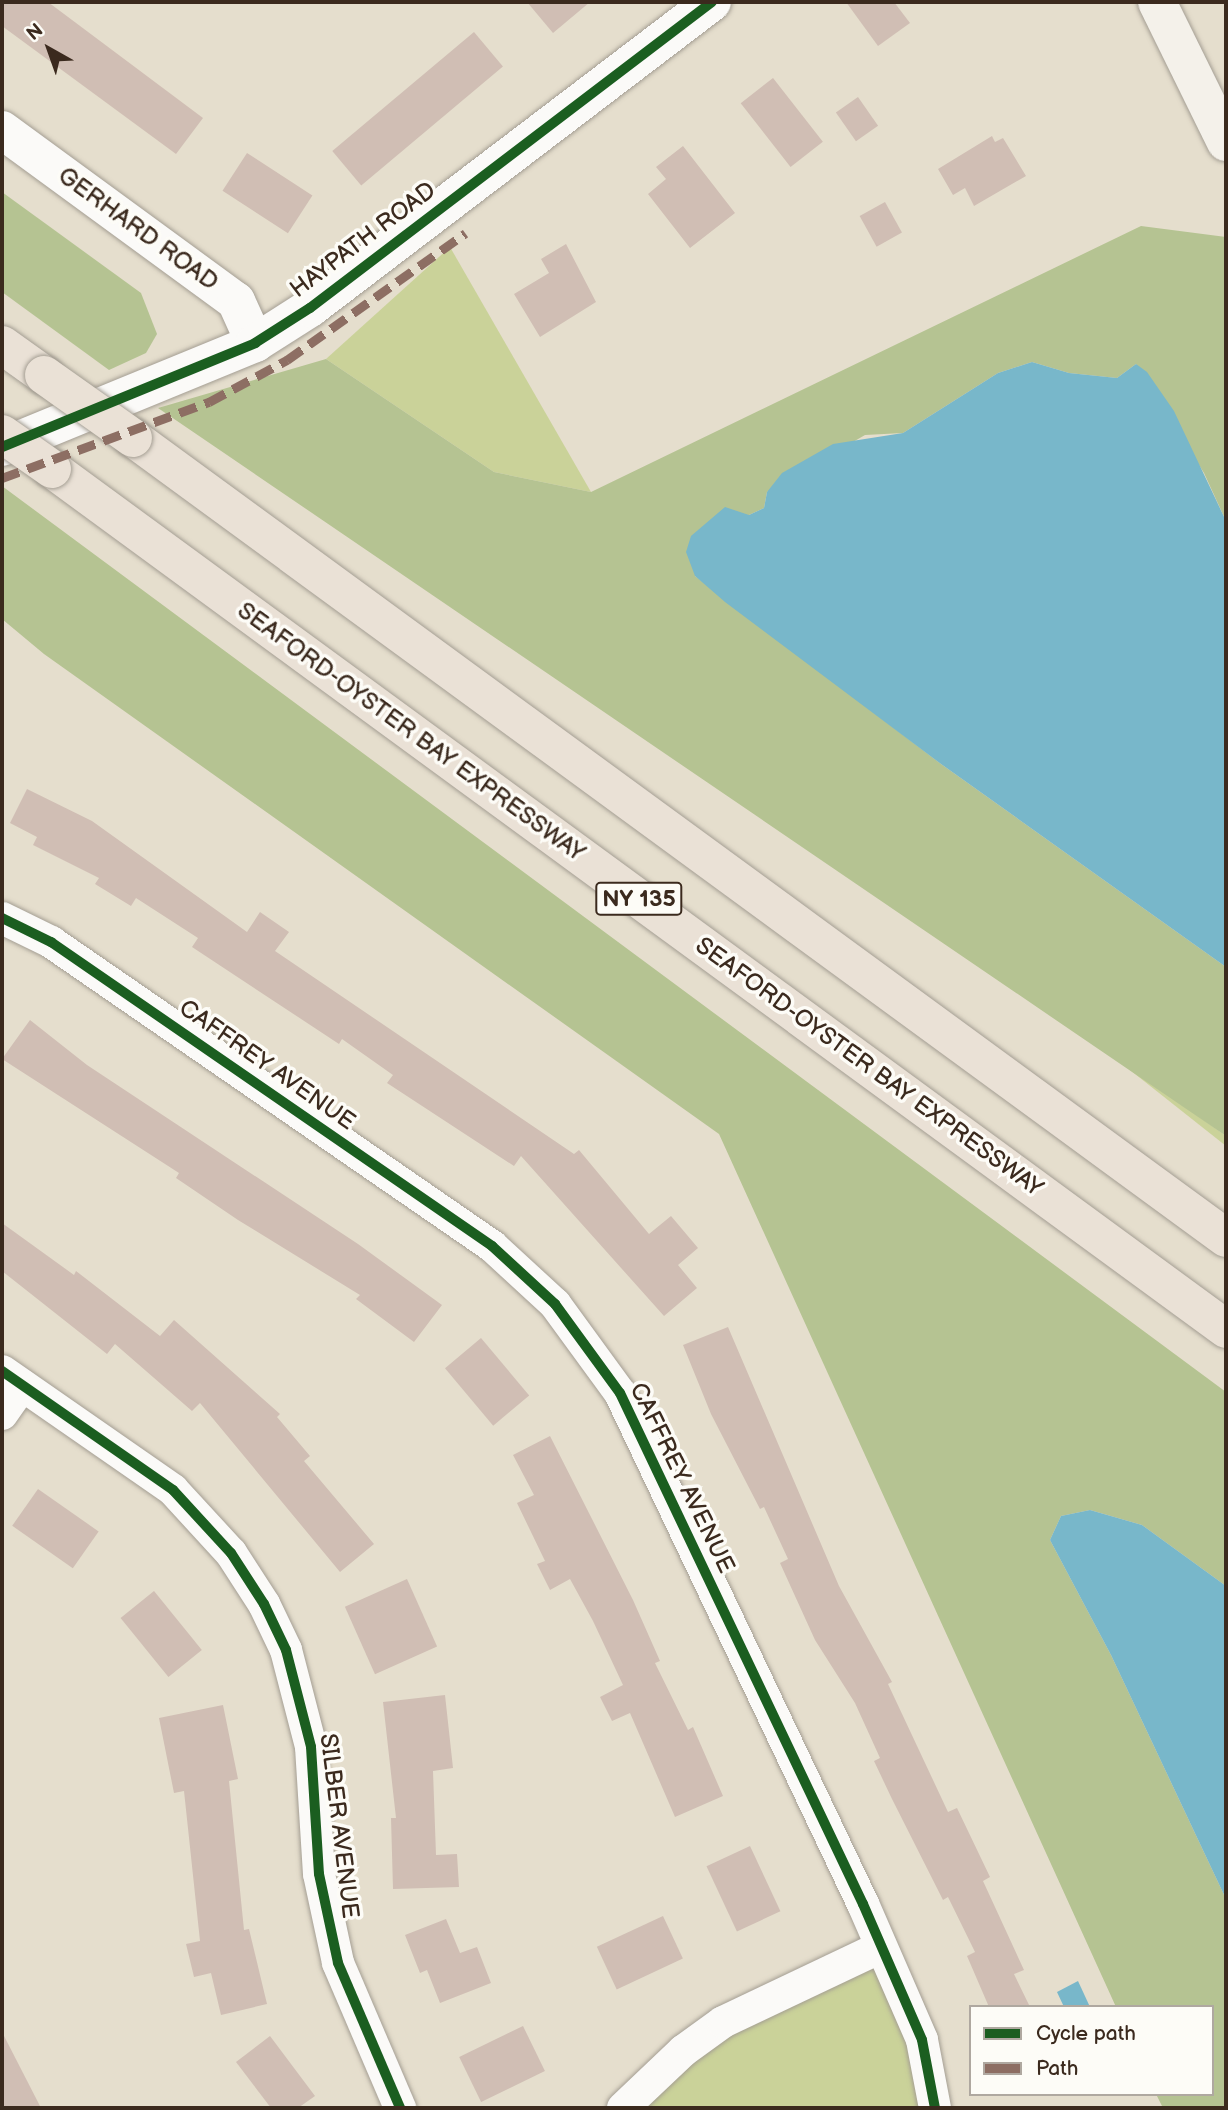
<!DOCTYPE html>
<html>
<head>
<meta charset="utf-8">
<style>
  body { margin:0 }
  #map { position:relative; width:1228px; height:2110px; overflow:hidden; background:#e5decd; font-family:"Balsamiq Sans",sans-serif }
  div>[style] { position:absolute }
  .green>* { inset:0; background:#cad299 }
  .forest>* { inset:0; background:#b5c392 }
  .water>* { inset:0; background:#78b7ca }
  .building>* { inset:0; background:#d0beb4; transform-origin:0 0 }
  .roads { filter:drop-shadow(0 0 2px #a49e93) drop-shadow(0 0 2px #a49e93) }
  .minor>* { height:32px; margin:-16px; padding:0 16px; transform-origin:16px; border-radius:16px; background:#fbfaf8 }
  .tertiary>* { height:38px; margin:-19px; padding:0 19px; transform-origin:19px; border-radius:19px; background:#fbfaf8 }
  .secondary>* { height:38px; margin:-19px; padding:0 19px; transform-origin:19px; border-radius:19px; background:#f4f1ea }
  .motorway>* { height:38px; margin:-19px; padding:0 19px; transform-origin:19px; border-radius:19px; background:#eae1d6 }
  .bridges { filter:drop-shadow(0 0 2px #a49e93) drop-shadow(0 0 2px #a49e93) }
  .motorway-bridge>* { height:38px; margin:-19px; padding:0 19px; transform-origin:19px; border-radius:19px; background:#eae1d6 }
  .quiet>* { height:9px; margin-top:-4.5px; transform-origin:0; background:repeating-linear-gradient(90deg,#8d6e63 0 18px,transparent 0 27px) }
  .cycleway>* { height:10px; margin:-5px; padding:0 5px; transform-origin:5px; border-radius:5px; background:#1b5e20 }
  span { translate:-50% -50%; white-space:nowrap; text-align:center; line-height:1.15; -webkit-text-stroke:7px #fdfcf7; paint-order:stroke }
  .shield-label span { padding:2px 5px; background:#fdfcf7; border:2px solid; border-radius:5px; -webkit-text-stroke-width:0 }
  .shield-label { font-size:23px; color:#3b2a1e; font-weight:700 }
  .street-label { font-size:24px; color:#3b2a1e }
  .frame { position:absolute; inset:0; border:4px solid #3b2a1e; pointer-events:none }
  .legend { position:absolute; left:969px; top:2005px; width:245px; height:91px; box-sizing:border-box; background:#fdfcf7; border:2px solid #afa8a0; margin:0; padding:9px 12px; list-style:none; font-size:21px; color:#3b2a1e }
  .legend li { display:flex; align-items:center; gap:14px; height:35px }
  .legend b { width:35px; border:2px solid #afa8a0 }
  .north { position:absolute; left:14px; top:14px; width:70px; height:70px; -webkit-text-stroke:5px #fdfcf7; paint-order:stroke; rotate:320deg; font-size:19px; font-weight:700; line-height:28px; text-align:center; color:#3b2a1e }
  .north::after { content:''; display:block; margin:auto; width:24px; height:32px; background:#3b2a1e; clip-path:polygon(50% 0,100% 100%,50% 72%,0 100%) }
</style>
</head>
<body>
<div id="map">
  <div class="green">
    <i style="clip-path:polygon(450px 247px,591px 492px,494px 472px,326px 359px)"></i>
    <i style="clip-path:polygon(1106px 1051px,1226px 1136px,1226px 1146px)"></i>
    <i style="clip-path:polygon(879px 1948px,935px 2108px,623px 2108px,683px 2051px)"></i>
  </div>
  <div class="forest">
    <i style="clip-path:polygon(2px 192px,141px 293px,157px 334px,146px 353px,109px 370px,2px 292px)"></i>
    <i style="clip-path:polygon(1141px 226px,1226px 237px,1226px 521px,1204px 473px,1136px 364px,1117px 378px,1069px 373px,1032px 362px,998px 373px,903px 433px,865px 435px,767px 492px,764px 508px,749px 515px,695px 576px,941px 764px,1226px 967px,1226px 1136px,158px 408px,326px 359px,494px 472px,591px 492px)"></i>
    <i style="clip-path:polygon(2px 486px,1226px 1392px,1226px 1586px,1142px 1525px,1090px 1510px,1061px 1516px,1050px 1540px,1111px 1655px,1226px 1899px,1226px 2108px,1163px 2108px,1156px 2094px,1212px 2094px,1212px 2007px,1116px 2007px,719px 1134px,44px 654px,2px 619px)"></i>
  </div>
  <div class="water">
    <i style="clip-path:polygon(1032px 362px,1069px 373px,1117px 378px,1136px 364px,1147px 372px,1174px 411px,1226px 521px,1226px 967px,941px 764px,725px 602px,695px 576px,686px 552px,691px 536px,725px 507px,749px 515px,764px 508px,767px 492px,782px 473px,833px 444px,903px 433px,998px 373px)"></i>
    <i style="clip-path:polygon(1090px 1510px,1142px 1525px,1226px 1586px,1226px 1899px,1111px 1655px,1050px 1540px,1061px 1516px)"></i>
    <i style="clip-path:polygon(1078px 1981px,1090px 2007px,1064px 2007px,1057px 1992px)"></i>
  </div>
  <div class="building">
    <i style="clip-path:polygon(2px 2px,48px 2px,203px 118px,176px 154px,2px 26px)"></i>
    <i style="clip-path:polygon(527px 2px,590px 2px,553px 33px)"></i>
    <i style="clip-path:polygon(846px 2px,894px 2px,910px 23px,878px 46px)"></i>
    <i style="left:474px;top:32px;width:45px;height:185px;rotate:50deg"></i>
    <i style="left:773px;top:78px;width:81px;height:41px;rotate:52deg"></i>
    <i style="left:858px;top:97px;width:35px;height:27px;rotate:55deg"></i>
    <i style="clip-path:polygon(992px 136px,995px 142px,1003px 138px,1026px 176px,974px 206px,965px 188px,953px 195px,938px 169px)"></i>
    <i style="clip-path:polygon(683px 146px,735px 213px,690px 248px,648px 194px,666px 179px,656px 167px)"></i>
    <i style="left:247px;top:153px;width:78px;height:45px;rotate:33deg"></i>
    <i style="left:885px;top:202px;width:35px;height:29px;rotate:61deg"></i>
    <i style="clip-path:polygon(566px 244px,596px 302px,540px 337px,514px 294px,549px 273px,541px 259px)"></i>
    <i style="clip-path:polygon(27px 789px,92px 821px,247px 932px,260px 912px,289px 932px,275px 951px,574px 1154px,579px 1150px,649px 1234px,671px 1216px,698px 1248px,678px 1265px,697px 1288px,664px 1316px,521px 1156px,514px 1166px,387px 1083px,393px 1075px,342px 1039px,339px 1044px,192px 947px,198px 938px,136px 898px,131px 906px,95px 884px,99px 878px,33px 845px,37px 837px,10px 823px)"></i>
    <i style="clip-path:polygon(30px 1020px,87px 1065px,358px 1244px,442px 1305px,414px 1342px,356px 1299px,360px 1295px,238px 1220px,176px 1178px,179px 1173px,2px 1059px)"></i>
    <i style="clip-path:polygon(2px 1223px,74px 1275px,76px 1271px,160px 1336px,174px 1320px,280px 1414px,277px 1417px,310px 1456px,304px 1461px,374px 1544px,340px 1572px,200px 1403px,192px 1411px,115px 1344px,107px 1354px,2px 1271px)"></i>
    <i style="clip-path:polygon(728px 1327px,839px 1586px,892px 1682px,888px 1684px,948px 1812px,957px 1808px,990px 1877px,983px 1881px,1024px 1970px,1014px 1974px,1030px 2007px,989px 2007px,967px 1956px,975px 1952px,948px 1897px,943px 1900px,892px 1799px,874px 1761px,880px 1758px,855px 1703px,815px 1640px,780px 1563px,788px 1559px,764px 1507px,760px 1509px,711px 1414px,683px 1345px)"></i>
    <i style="left:481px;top:1338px;width:75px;height:47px;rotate:50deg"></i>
    <i style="clip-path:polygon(550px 1436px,633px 1600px,660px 1661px,655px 1663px,688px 1730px,693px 1727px,723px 1796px,675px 1817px,630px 1713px,612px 1721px,600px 1697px,623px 1685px,593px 1621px,570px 1579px,550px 1590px,537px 1564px,545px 1561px,517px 1503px,534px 1495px,513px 1455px)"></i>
    <i style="left:38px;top:1489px;width:74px;height:45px;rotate:35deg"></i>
    <i style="left:407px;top:1579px;width:74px;height:68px;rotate:66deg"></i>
    <i style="left:154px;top:1591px;width:76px;height:43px;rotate:51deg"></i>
    <i style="clip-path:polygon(445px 1695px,453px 1768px,433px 1771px,436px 1855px,457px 1854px,459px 1887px,393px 1889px,391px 1818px,396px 1818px,383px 1702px)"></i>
    <i style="clip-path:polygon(223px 1705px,238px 1779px,229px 1781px,244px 1930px,249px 1929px,267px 2004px,221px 2015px,211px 1973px,194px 1977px,186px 1944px,200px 1941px,184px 1791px,174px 1793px,159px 1718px)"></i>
    <i style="left:750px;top:1846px;width:72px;height:48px;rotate:65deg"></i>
    <i style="left:663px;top:1916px;width:47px;height:73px;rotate:65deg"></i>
    <i style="clip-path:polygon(446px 1919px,460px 1953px,477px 1947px,491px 1983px,440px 2003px,427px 1970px,420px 1973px,405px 1935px)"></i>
    <i style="left:523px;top:2026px;width:50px;height:71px;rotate:64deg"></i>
    <i style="clip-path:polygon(2px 2032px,41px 2108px,2px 2108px)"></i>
    <i style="clip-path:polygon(270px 2036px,315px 2096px,298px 2108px,271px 2108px,236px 2062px)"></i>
  </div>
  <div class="roads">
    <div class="minor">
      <i style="left:2px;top:918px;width:55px;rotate:26.1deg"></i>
      <i style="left:51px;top:942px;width:536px;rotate:34.58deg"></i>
      <i style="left:492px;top:1246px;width:86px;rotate:42.6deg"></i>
      <i style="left:555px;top:1304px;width:110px;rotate:53.9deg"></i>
      <i style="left:620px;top:1393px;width:566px;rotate:64.57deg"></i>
      <i style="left:863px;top:1904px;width:148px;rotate:66.5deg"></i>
      <i style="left:922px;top:2040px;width:69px;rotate:79.2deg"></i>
      <i style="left:2px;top:1371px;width:208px;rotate:34.8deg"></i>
      <i style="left:173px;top:1490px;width:86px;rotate:47.4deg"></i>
      <i style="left:231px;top:1553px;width:61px;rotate:57.1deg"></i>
      <i style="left:264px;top:1604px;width:51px;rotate:64.4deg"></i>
      <i style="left:286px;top:1650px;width:100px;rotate:75.5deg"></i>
      <i style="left:311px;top:1747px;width:127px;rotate:86.4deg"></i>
      <i style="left:319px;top:1874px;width:91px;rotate:77.9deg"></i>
      <i style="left:338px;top:1963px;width:158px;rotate:66.8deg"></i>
      <i style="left:2px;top:1414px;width:35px;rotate:-55deg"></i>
      <i style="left:623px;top:2108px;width:83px;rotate:-43.5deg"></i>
      <i style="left:683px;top:2051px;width:49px;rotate:-35.9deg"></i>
      <i style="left:723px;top:2022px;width:173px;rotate:-25.4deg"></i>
    </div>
    <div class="tertiary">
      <i style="left:2px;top:130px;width:290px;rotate:36.2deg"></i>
      <i style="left:236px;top:301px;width:46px;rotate:65.7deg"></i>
      <i style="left:2px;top:447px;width:274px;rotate:-22.3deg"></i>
      <i style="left:255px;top:343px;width:65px;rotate:-32.5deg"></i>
      <i style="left:310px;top:308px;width:505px;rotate:-37.28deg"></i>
    </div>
    <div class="secondary">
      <i style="left:1157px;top:2px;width:156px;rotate:63.8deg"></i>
    </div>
    <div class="motorway">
      <i style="left:2px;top:345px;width:52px;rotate:35.5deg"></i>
      <i style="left:133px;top:438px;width:1354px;rotate:36.2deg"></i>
      <i style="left:52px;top:469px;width:1455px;rotate:36.22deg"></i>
    </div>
  </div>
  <div class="bridges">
    <div class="motorway-bridge">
      <i style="left:44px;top:375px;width:109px;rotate:35.3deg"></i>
      <i style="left:2px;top:434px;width:61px;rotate:35deg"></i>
    </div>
  </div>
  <div class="quiet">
    <i style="left:2px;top:478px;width:221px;rotate:-20.2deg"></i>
    <i style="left:209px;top:402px;width:89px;rotate:-28.3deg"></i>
    <i style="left:287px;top:360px;width:219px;rotate:-35.4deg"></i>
  </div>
  <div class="cycleway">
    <i style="left:2px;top:447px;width:274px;rotate:-22.3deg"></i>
    <i style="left:255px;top:343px;width:65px;rotate:-32.5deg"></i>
    <i style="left:310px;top:308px;width:505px;rotate:-37.28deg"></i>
    <i style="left:2px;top:918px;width:55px;rotate:26.1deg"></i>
    <i style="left:51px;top:942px;width:536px;rotate:34.58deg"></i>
    <i style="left:492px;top:1246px;width:86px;rotate:42.6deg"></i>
    <i style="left:555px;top:1304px;width:110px;rotate:53.9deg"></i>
    <i style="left:620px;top:1393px;width:566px;rotate:64.57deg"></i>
    <i style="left:863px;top:1904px;width:148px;rotate:66.5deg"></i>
    <i style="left:922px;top:2040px;width:69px;rotate:79.2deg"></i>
    <i style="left:2px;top:1371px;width:208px;rotate:34.8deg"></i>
    <i style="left:173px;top:1490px;width:86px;rotate:47.4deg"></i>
    <i style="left:231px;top:1553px;width:61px;rotate:57.1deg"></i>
    <i style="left:264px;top:1604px;width:51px;rotate:64.4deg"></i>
    <i style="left:286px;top:1650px;width:100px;rotate:75.5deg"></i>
    <i style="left:311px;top:1747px;width:127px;rotate:86.4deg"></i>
    <i style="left:319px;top:1874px;width:91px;rotate:77.9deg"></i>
    <i style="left:338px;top:1963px;width:158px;rotate:66.8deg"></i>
  </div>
  <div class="shield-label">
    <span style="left:639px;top:899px">NY 135</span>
  </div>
  <div class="street-label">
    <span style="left:138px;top:229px;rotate:36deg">GERHARD ROAD</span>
    <span style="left:363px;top:240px;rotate:-37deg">HAYPATH ROAD</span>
    <span style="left:411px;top:732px;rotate:36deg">SEAFORD-OYSTER BAY EXPRESSWAY</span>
    <span style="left:267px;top:1065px;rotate:35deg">CAFFREY AVENUE</span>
    <span style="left:869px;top:1067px;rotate:36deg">SEAFORD-OYSTER BAY EXPRESSWAY</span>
    <span style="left:682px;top:1478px;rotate:64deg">CAFFREY AVENUE</span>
    <span style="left:339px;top:1826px;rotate:83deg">SILBER AVENUE</span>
  </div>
  <div class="frame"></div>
  <ul class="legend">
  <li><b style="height:9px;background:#1b5e20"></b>Cycle path</li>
  <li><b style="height:9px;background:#8d6e63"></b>Path</li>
  </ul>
  <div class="north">N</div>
</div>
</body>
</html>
